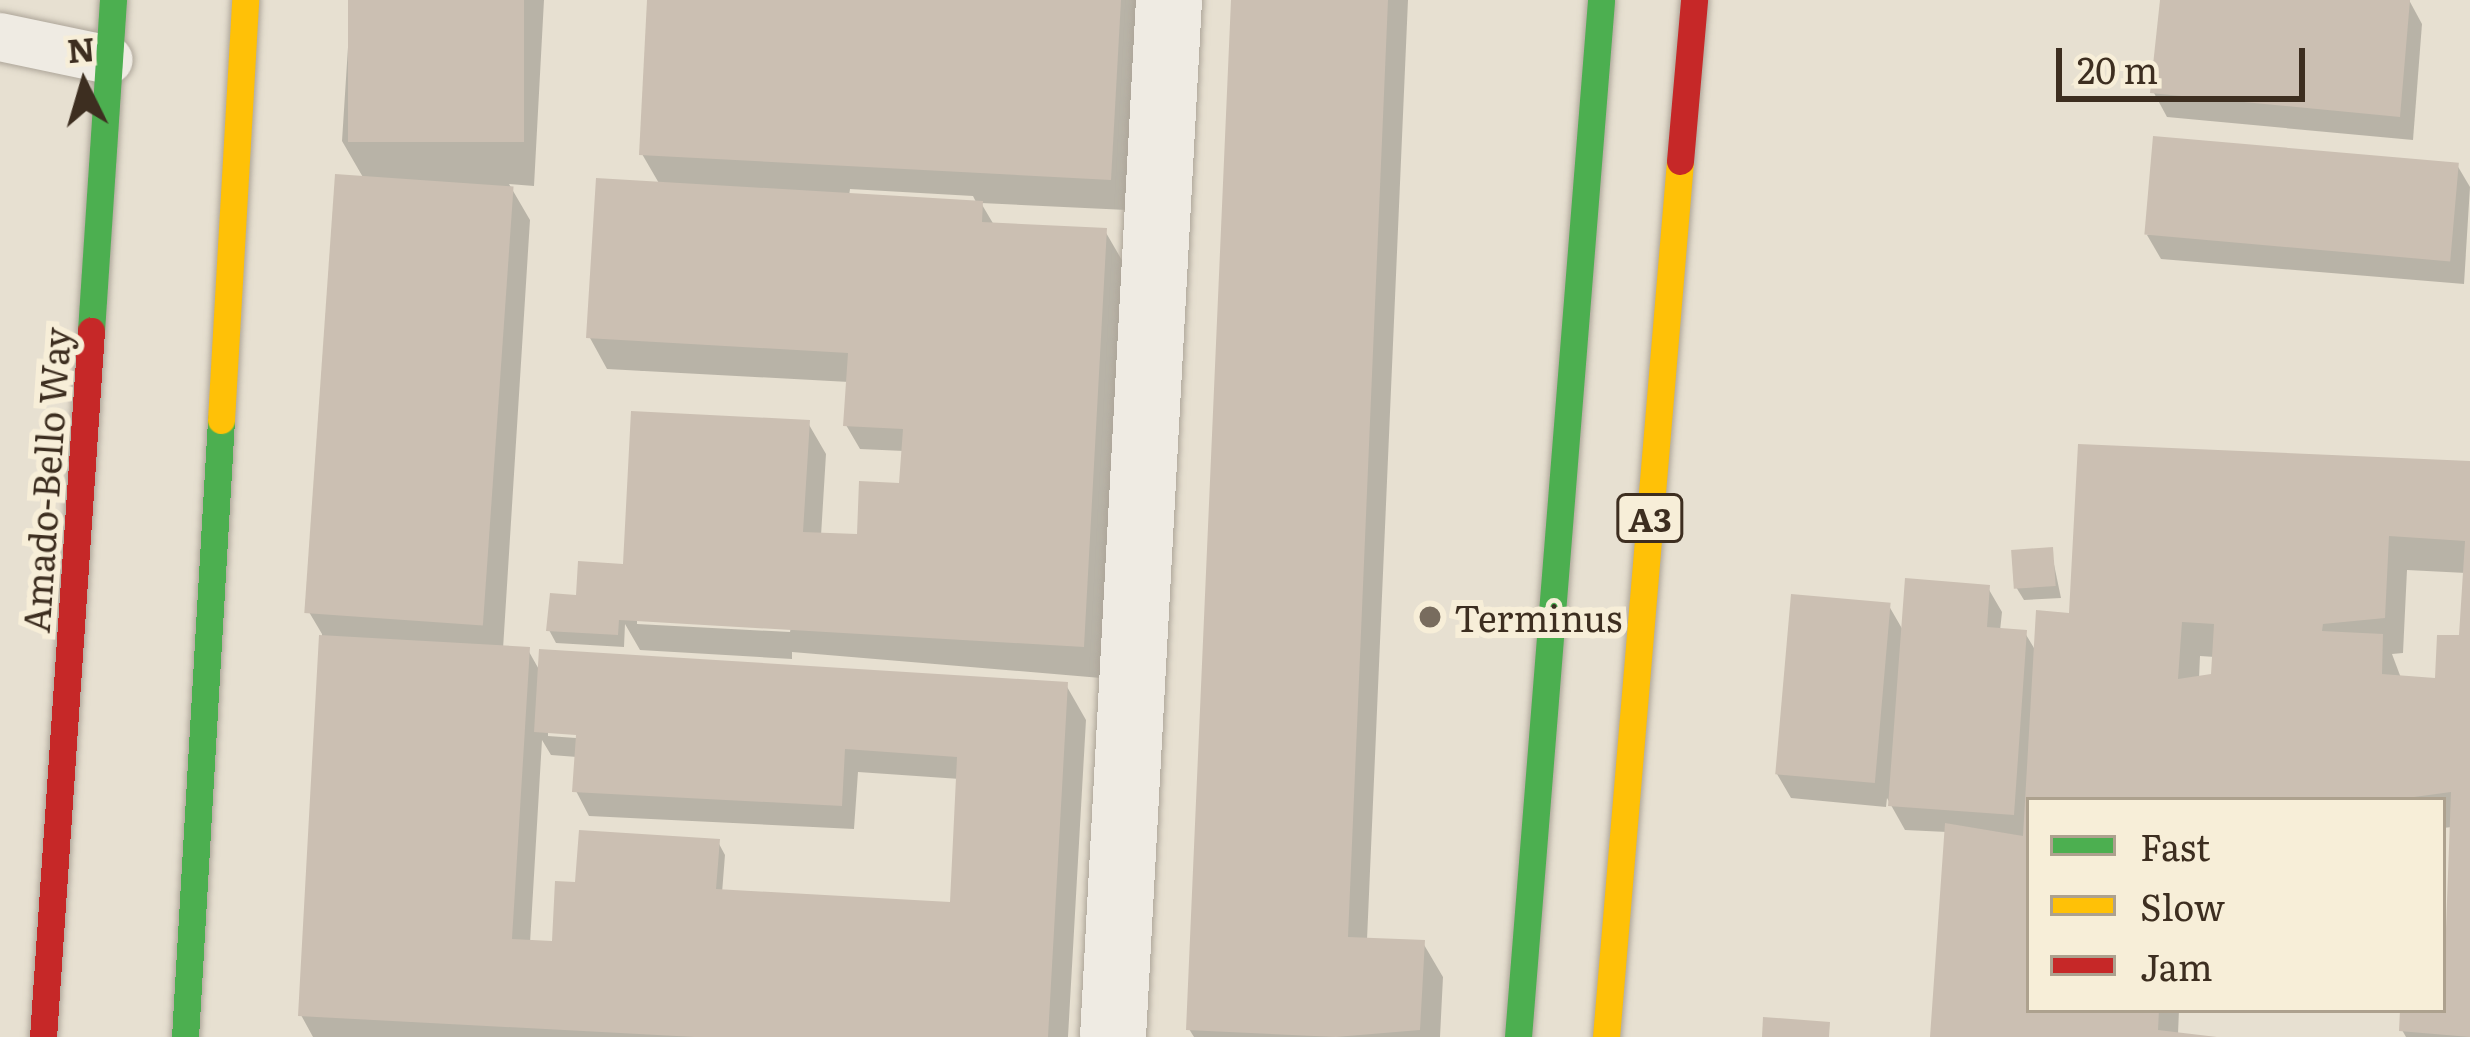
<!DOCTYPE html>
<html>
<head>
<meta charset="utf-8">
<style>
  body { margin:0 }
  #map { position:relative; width:2470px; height:1037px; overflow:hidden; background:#e7e0d1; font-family:Literata,serif }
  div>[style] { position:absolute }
  .shadow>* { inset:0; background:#0003 }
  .building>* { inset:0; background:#cbbfb2; transform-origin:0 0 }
  .roads { filter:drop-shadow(0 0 3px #ada599) drop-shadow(0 0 3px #ada599) }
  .lane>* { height:48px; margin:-24px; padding:0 24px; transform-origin:24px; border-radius:24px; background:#efebe3 }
  .street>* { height:66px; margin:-33px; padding:0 33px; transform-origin:33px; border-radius:33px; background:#efebe3 }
  .fast>* { height:27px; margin:-13.5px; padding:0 13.5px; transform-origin:13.5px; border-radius:13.5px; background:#4caf50 }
  .slow>* { height:27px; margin:-13.5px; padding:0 13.5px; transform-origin:13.5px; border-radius:13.5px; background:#ffc107 }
  .jam>* { height:27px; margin:-13.5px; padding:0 13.5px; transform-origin:13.5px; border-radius:13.5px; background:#c62828 }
  .dots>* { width:33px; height:33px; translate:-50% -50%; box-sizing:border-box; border:6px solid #f7eed8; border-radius:50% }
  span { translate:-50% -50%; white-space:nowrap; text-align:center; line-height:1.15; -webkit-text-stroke:12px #f7eed8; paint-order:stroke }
  .shield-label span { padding:3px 9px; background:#f7eed8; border:3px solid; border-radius:9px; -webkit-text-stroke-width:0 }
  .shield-label { font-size:33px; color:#3d2e20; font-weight:700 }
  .street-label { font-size:36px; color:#3d2e20 }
  .poi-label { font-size:36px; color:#3d2e20 }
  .left { translate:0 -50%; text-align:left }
  .legend { position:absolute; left:2026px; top:797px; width:420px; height:216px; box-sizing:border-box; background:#f7eed8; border:3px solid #ada18e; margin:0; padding:15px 21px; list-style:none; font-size:36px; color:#3d2e20 }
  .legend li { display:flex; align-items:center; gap:24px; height:60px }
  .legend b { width:60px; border:3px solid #ada18e }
  .north { position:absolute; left:24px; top:24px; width:120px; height:120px; -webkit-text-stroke:9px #f7eed8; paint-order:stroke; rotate:355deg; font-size:33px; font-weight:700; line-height:48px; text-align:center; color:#3d2e20 }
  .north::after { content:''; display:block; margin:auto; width:42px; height:54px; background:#3d2e20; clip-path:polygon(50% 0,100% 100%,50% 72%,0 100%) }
  .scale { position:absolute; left:2056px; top:48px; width:249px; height:54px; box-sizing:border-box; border:6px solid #3d2e20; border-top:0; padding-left:15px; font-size:36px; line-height:42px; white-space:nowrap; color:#3d2e20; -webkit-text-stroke:9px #f7eed8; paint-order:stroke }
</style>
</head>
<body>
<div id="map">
  <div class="shadow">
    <i style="clip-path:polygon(evenodd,351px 0,544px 0,534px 186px,509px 184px,530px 220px,503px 649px,528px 650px,541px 673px,1066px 685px,1086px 720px,1068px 1037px,313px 1037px,301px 1015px,322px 634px,309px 612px,364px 179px,342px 141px,351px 0,548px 730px,591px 733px,590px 739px,548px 736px,548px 730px,351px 0,542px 740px,551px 755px,577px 757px,576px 791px,589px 816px,854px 829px,858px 772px,960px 779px,952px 905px,722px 893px,725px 855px,718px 842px,578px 885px,555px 944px,530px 943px,542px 740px)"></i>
    <i style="clip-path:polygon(evenodd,650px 0,1139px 0,1127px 210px,981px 203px,994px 225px,1105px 231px,1123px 262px,1101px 678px,792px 652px,792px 659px,640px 650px,625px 624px,624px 647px,556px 643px,549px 630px,579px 598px,808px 423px,826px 454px,821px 536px,860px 537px,902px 486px,904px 451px,860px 449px,846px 425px,849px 382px,607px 369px,590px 338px,660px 185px,642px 154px,650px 0,850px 189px,973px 196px,977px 204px,849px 196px,850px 189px,650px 0,637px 618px,791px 626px,790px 632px,637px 624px,637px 618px)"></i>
    <i style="clip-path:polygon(1234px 0,1408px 0,1367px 940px,1423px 943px,1443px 977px,1440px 1037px,1194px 1037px,1189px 1029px)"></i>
    <i style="clip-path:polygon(2163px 0,2409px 0,2422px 24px,2413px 140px,2167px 117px,2154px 93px)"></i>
    <i style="clip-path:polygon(2457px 165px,2470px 187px,2464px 284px,2161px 259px,2147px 235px)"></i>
    <i style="clip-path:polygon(evenodd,2470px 461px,2470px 1037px,2406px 1037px,2402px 1030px,2403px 1010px,2443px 1010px,2452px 827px,2443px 828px,2443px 800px,2029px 800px,2029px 1010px,2179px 1010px,2178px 1034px,2211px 1037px,1933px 1037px,1947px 832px,1905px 830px,1887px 798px,1886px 807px,1791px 798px,1777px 774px,1889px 606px,1904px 632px,1988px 588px,2002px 612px,2000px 631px,2025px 633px,2037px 653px,2072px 616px,2470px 461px,2407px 570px,2466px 573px,2462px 639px,2438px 681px,2401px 678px,2392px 654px,2403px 653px,2407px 570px,2470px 461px,2200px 656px,2215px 657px,2214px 676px,2199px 679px,2200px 656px)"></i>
    <i style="clip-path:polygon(2051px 550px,2061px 598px,2024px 600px,2016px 587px)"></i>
  </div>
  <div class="building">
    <i style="left:348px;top:0;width:176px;height:142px"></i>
    <i style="clip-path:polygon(647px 0,1121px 0,1111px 180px,639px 155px)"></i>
    <i style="clip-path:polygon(1231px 0,1388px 0,1348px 937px,1425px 940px,1420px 1030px,1336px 1037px,1186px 1030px)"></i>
    <i style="clip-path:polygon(2160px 0,2410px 0,2400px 117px,2150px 93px)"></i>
    <i style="left:2153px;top:136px;width:307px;height:99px;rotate:5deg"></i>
    <i style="left:335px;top:174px;width:179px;height:440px;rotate:4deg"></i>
    <i style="clip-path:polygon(596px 178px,983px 201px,982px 222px,1107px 228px,1084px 647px,619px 620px,618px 635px,546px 631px,550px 593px,576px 595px,578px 561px,623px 564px,631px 411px,810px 420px,803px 532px,857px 534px,859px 481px,899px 483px,903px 429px,843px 426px,848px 353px,586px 338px)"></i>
    <i style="clip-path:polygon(evenodd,2078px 444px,2470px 461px,2470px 1037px,2399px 1031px,2400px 1010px,2443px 1010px,2451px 792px,2392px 800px,2029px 800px,2029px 1010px,2159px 1010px,2158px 1030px,2217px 1037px,1930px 1037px,1945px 823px,2023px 836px,2036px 610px,2069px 613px,2078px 444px,2389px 536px,2465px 541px,2459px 635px,2437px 635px,2435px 678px,2382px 674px,2383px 634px,2322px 631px,2323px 624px,2385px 618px,2389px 536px,2078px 444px,2182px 622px,2214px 624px,2211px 674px,2178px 679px,2182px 622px)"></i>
    <i style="left:2053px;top:547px;width:39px;height:42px;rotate:86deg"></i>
    <i style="clip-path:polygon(1905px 578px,1990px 585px,1987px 627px,2027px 630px,2014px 815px,1888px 806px)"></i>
    <i style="left:1791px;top:594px;width:100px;height:181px;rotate:5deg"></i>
    <i style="clip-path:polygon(319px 635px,530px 647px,512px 939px,552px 941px,555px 881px,575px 882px,579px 830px,720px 839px,716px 889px,950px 902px,957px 757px,845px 749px,842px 806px,572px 792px,576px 735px,534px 732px,539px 649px,1068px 682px,1048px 1037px,695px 1037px,298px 1016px)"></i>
    <i style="clip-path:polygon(1763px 1017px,1830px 1022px,1829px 1037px,1762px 1037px)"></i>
  </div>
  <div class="roads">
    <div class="lane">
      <i style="left:0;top:37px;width:111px;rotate:11.9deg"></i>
    </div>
    <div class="street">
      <i style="left:1113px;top:1037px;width:1039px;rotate:-86.91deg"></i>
    </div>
    <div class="fast">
      <i style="left:91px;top:331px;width:332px;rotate:-86.2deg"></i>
      <i style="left:185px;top:1037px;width:618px;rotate:-86.66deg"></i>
      <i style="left:1518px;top:1037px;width:1040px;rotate:-85.42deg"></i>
    </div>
    <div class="slow">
      <i style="left:221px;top:420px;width:421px;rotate:-86.7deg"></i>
      <i style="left:1606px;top:1037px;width:879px;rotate:-85.17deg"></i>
    </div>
    <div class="jam">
      <i style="left:1680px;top:161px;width:162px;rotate:-85deg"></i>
      <i style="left:43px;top:1037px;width:708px;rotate:-86.11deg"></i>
    </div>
  </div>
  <div class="dots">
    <i style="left:1430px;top:617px;background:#786c5e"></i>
  </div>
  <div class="shield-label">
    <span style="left:1650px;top:518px">A3</span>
  </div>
  <div class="street-label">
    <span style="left:45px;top:480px;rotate:-86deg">Amado-Bello Way</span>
  </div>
  <div class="poi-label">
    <span class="left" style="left:1454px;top:617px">Terminus</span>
  </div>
  <ul class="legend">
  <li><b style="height:15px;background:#4caf50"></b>Fast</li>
  <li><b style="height:15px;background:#ffc107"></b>Slow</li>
  <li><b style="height:15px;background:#c62828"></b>Jam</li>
  </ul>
  <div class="north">N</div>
  <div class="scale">20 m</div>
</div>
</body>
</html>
